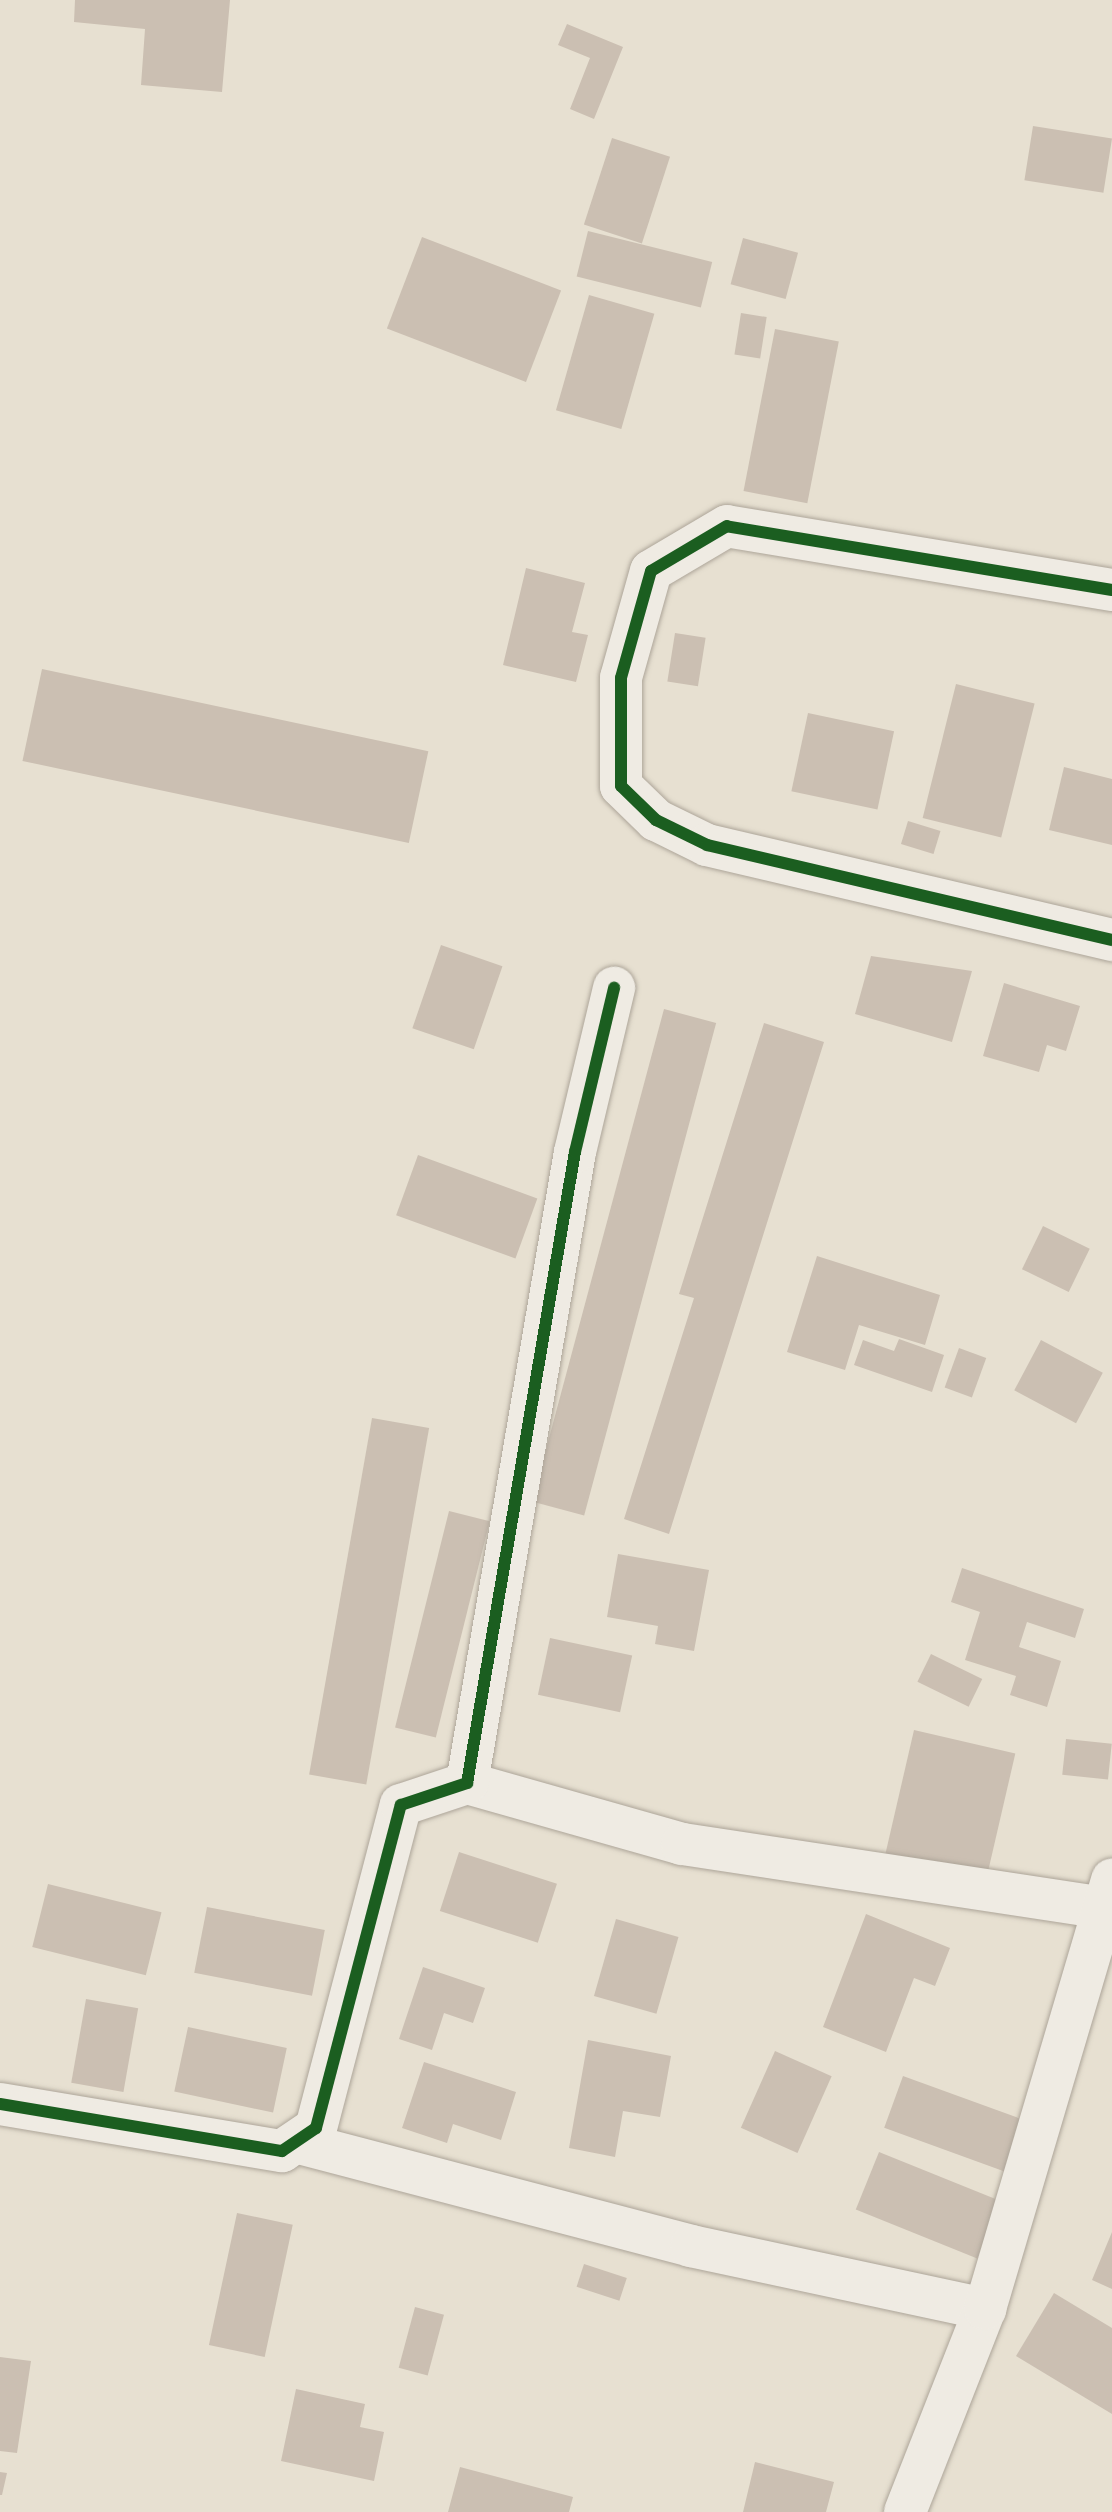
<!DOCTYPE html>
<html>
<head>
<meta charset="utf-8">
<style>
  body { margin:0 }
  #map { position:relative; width:1112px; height:2512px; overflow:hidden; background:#e7e0d1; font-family:"PT Serif",serif }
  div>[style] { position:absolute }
  .building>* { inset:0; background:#cbbfb2; transform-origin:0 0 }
  .roads { filter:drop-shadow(0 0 2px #ada599) drop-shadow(0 0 2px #ada599) }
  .minor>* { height:42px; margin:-21px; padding:0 21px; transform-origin:21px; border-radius:21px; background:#efebe3 }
  .cycleway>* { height:12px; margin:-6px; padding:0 6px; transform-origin:6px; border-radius:6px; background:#1b5e20 }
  span { translate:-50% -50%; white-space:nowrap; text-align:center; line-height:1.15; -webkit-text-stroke:8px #f7eed8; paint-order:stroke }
</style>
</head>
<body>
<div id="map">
  <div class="building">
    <i style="clip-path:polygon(75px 0,230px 0,222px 92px,141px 85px,145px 29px,74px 22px)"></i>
    <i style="clip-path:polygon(567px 24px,623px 47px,594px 119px,570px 109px,590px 58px,558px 45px)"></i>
    <i style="left:1033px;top:126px;width:80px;height:55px;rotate:9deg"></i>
    <i style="left:612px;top:138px;width:61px;height:91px;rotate:18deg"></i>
    <i style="left:588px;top:231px;width:128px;height:47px;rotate:14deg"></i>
    <i style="left:422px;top:237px;width:149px;height:98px;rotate:21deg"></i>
    <i style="left:743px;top:238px;width:57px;height:48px;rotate:15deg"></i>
    <i style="left:589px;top:295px;width:68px;height:120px;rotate:16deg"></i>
    <i style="left:741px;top:313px;width:26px;height:42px;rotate:9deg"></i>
    <i style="left:775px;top:329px;width:65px;height:165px;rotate:11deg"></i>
    <i style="clip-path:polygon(526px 568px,585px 583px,572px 632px,588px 635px,576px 682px,503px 665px)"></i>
    <i style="left:675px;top:633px;width:31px;height:49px;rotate:9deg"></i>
    <i style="left:42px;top:669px;width:395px;height:94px;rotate:12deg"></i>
    <i style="left:956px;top:684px;width:81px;height:138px;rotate:14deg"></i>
    <i style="left:808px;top:713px;width:88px;height:80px;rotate:12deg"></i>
    <i style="clip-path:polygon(1064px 767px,1112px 779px,1112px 845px,1049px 830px)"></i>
    <i style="left:908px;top:821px;width:34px;height:24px;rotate:17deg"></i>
    <i style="left:441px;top:945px;width:65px;height:88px;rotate:19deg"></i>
    <i style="clip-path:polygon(871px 956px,972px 971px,952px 1042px,855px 1014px)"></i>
    <i style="clip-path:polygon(1004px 983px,1080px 1006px,1066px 1051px,1047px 1045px,1039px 1072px,983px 1056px)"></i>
    <i style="left:664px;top:1009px;width:54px;height:510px;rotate:15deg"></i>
    <i style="clip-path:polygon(764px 1023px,824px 1042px,669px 1534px,624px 1519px,694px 1298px,679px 1294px)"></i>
    <i style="left:418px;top:1155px;width:127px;height:64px;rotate:20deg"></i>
    <i style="left:1043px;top:1226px;width:52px;height:48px;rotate:26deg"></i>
    <i style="clip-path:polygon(817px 1256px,940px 1295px,925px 1345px,859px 1325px,845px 1370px,787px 1352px)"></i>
    <i style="clip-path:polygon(899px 1339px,944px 1355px,932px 1392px,854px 1365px,863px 1340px,894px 1351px)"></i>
    <i style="left:1041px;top:1340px;width:70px;height:57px;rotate:28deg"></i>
    <i style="left:959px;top:1348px;width:29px;height:42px;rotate:20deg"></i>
    <i style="left:372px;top:1418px;width:58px;height:362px;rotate:10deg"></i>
    <i style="left:449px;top:1511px;width:42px;height:223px;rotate:14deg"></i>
    <i style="clip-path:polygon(618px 1554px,709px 1570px,694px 1651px,655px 1644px,658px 1626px,607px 1617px)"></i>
    <i style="clip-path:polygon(962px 1568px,1084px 1609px,1075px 1638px,1027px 1622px,1019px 1647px,1061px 1661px,1047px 1707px,1010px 1695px,1016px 1676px,965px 1660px,980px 1612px,951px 1602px)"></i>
    <i style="left:550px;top:1638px;width:84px;height:58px;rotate:12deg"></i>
    <i style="left:931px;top:1654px;width:57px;height:31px;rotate:26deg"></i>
    <i style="left:914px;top:1730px;width:104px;height:128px;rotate:13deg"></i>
    <i style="left:1066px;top:1739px;width:46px;height:36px;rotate:6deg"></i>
    <i style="left:459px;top:1852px;width:103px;height:62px;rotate:18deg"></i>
    <i style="left:48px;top:1884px;width:117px;height:65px;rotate:14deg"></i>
    <i style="left:207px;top:1907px;width:120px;height:67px;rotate:11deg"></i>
    <i style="clip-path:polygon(866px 1914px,950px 1948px,935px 1986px,914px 1978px,886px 2052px,823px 2027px)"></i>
    <i style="left:616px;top:1919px;width:65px;height:80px;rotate:16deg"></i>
    <i style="clip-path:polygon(423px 1967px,485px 1988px,473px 2023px,444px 2013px,432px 2050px,399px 2039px)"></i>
    <i style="left:86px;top:1999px;width:53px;height:85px;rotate:10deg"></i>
    <i style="left:188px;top:2027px;width:101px;height:66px;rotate:12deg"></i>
    <i style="clip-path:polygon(588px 2040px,671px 2056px,660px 2117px,623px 2111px,615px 2157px,569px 2148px)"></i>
    <i style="left:775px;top:2051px;width:62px;height:84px;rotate:24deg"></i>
    <i style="clip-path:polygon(424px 2062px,516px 2092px,501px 2140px,453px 2124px,447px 2143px,402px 2128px)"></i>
    <i style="left:903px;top:2076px;width:128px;height:55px;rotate:20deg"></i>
    <i style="left:879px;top:2152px;width:131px;height:62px;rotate:22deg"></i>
    <i style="left:237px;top:2213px;width:57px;height:135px;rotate:12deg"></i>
    <i style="clip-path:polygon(1112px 2232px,1112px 2289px,1092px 2280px)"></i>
    <i style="left:584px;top:2264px;width:45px;height:24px;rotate:18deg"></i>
    <i style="clip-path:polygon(1054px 2293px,1112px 2328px,1112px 2414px,1016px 2356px)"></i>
    <i style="left:415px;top:2307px;width:30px;height:63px;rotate:15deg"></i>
    <i style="clip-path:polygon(0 2357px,31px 2361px,17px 2453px,0 2451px)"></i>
    <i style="clip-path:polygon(296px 2389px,365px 2404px,360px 2427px,384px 2432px,374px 2481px,281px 2461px)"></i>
    <i style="clip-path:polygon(755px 2462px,834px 2482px,826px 2512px,743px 2512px)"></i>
    <i style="clip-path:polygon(460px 2467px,573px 2497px,569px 2512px,448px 2512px)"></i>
    <i style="clip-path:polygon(0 2472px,7px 2473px,2px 2495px,0 2495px)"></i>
  </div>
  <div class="roads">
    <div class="minor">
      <i style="left:1112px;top:590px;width:390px;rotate:-170.6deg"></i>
      <i style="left:727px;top:526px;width:88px;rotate:149.4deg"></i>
      <i style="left:651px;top:571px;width:111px;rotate:105.7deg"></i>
      <i style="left:621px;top:678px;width:108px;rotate:90deg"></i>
      <i style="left:621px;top:786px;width:49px;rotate:44.2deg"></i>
      <i style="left:656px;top:820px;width:57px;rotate:26.1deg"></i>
      <i style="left:707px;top:845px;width:416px;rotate:13.2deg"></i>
      <i style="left:467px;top:1783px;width:223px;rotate:15.8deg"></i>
      <i style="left:682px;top:1844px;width:428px;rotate:8.6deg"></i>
      <i style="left:0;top:2104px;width:286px;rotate:9.5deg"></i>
      <i style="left:282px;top:2151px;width:41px;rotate:-34.1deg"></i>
      <i style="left:316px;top:2128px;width:334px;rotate:-75.3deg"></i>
      <i style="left:401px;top:1805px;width:70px;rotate:-18.4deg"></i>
      <i style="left:467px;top:1783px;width:640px;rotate:-80.29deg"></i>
      <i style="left:575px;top:1152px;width:169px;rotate:-76.6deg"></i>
      <i style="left:303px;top:2144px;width:401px;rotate:14.7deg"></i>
      <i style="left:691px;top:2246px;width:301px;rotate:12.1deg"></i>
      <i style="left:905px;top:2512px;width:218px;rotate:-68.5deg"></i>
      <i style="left:985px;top:2309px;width:448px;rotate:-73.5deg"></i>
    </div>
  </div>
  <div class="cycleway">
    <i style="left:1112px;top:590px;width:390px;rotate:-170.6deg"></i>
    <i style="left:727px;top:526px;width:88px;rotate:149.4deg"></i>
    <i style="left:651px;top:571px;width:111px;rotate:105.7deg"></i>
    <i style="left:621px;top:678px;width:108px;rotate:90deg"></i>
    <i style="left:621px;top:786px;width:49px;rotate:44.2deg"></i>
    <i style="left:656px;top:820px;width:57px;rotate:26.1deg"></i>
    <i style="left:707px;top:845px;width:416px;rotate:13.2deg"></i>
    <i style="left:0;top:2104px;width:286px;rotate:9.5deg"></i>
    <i style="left:282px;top:2151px;width:41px;rotate:-34.1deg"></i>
    <i style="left:316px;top:2128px;width:334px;rotate:-75.3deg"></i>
    <i style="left:401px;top:1805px;width:70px;rotate:-18.4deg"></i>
    <i style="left:467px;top:1783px;width:640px;rotate:-80.29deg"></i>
    <i style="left:575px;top:1152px;width:169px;rotate:-76.6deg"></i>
  </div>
</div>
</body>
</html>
